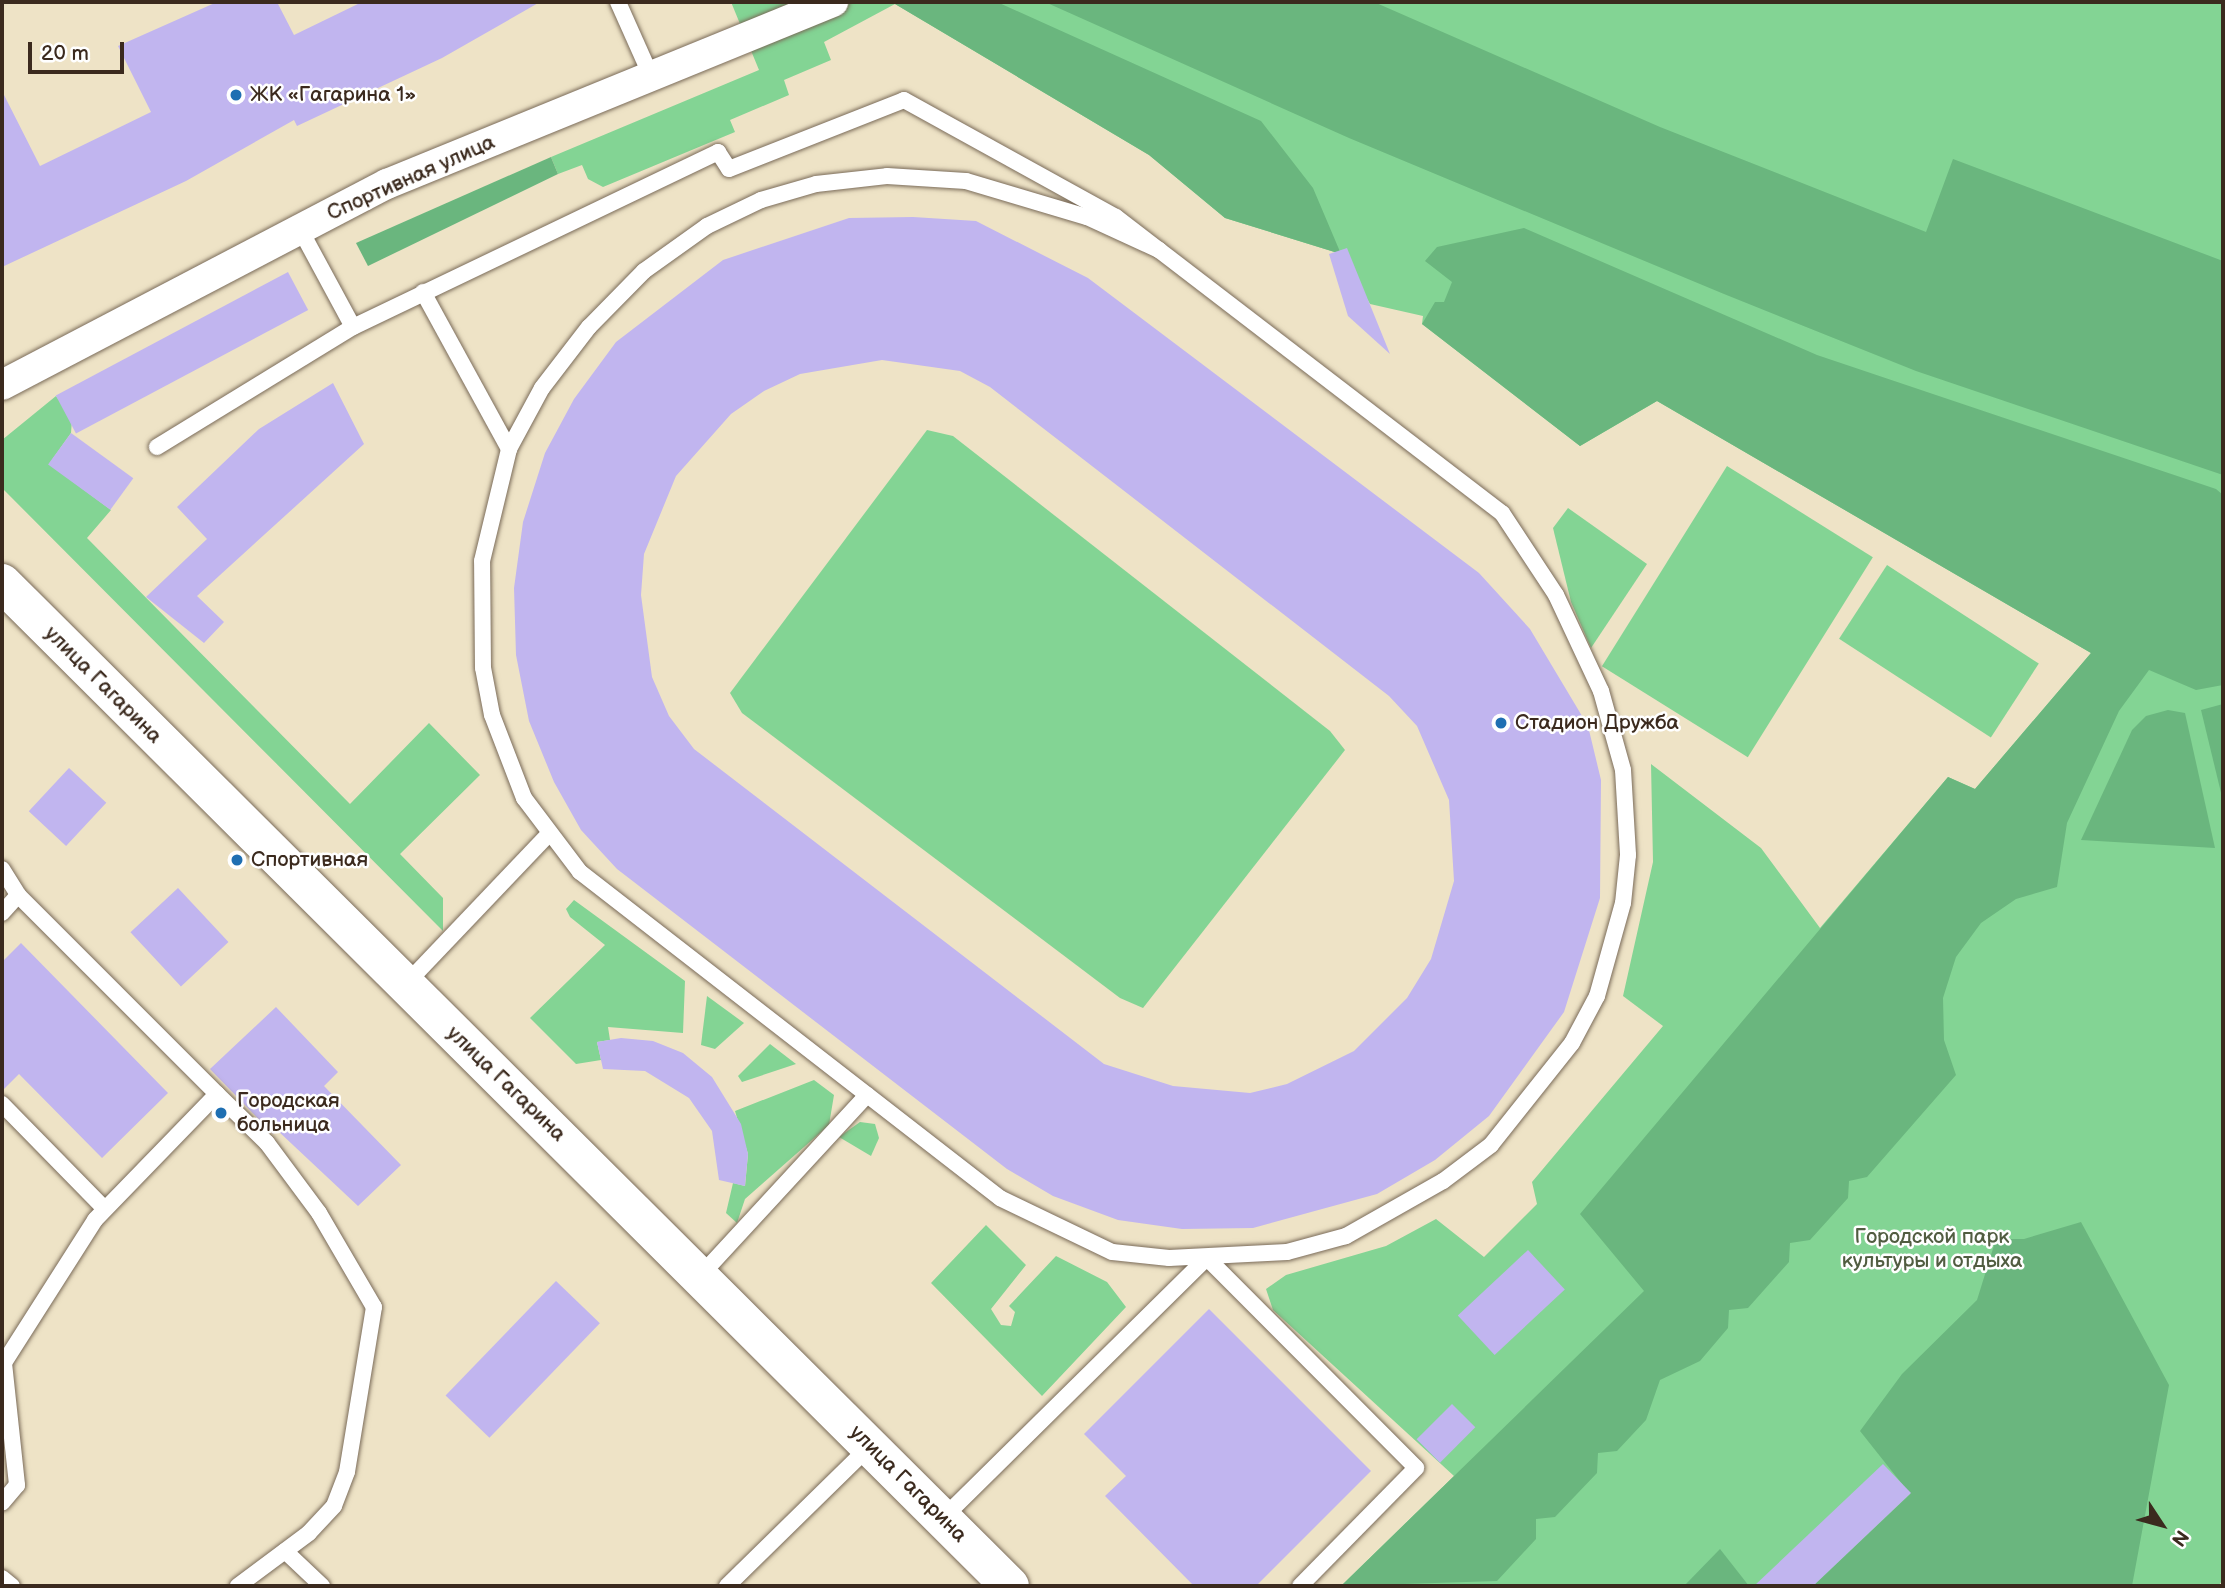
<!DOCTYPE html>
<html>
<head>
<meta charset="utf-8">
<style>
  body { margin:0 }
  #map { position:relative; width:2225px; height:1588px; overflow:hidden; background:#eee3c6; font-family:"Balsamiq Sans",sans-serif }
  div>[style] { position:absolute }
  .green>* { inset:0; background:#83d494; transform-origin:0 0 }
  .forest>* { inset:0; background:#6ab67e }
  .building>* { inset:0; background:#c1b5ef; transform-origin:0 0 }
  .roads { filter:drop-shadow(0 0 2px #7a6b59) drop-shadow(0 0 2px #7a6b59) }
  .lane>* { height:16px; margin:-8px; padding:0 8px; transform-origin:8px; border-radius:8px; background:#fff }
  .street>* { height:30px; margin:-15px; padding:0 15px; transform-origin:15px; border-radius:15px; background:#fff }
  .primary>* { height:38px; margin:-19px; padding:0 19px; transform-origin:19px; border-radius:19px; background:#fff }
  .dots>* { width:19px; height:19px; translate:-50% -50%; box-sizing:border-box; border:4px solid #fff; border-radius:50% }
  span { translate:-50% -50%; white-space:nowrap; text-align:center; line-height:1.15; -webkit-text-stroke:5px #fff; paint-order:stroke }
  .poi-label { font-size:21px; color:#3b2a1e }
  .left { translate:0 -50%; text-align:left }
  .street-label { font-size:21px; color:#3b2a1e }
  .park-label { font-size:21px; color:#515d41 }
  .frame { position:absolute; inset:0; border:4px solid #3b2a1e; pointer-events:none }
  .north { position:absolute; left:2127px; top:1490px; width:70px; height:70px; -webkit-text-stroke:5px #fff; paint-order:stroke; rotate:126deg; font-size:19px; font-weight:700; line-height:28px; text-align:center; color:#3b2a1e }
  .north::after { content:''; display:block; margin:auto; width:24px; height:32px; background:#3b2a1e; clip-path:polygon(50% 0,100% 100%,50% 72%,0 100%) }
  .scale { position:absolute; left:28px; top:42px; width:96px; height:32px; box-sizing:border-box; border:4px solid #3b2a1e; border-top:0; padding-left:9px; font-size:21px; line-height:24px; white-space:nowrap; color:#3b2a1e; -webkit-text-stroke:5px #fff; paint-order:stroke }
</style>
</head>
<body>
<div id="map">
  <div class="green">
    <i style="clip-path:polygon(731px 2px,2223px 2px,2223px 1580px,2218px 1586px,1341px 1586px,1454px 1476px,1273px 1310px,1266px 1289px,1286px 1275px,1386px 1246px,1436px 1219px,1484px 1257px,1537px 1204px,1532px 1182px,1663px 1026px,1623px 996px,1653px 862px,1651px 764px,1761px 848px,1820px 928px,1948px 777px,1975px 789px,2091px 653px,1657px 401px,1580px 446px,1422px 324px,1423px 316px,1370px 304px,1341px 254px,1225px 218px,1149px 155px,895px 4px,824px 42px,831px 60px,784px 80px,789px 95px,730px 120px,735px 132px,603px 187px,588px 179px,582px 165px,558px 174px,551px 157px,759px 70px)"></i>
    <i style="clip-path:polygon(56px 396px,72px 419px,71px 433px,49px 464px,111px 510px,87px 538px,350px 804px,429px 723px,480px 775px,400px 854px,443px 898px,443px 931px,2px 488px,2px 440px)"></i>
    <i style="clip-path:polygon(927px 430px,953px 436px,1330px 731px,1345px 750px,1143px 1008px,1120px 998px,742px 713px,730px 693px)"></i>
    <i style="left:1727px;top:466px;width:172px;height:236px;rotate:32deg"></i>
    <i style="clip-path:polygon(1568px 508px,1647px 564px,1591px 648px,1571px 602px,1553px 528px)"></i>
    <i style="left:1887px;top:565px;width:181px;height:88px;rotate:33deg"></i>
    <i style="clip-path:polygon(574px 900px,685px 981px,683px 1033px,608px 1027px,610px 1040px,597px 1042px,601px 1060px,576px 1064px,530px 1018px,605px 945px,570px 917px,566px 909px)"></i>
    <i style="clip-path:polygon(707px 996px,744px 1023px,715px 1049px,701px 1045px)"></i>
    <i style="clip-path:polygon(770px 1044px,796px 1064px,742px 1082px,738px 1076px)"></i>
    <i style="clip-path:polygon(814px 1080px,834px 1095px,829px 1125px,745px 1199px,737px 1223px,726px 1213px,733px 1183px,745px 1186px,748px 1154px,735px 1111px)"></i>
    <i style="clip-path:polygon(860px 1122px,875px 1124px,879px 1138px,871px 1156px,839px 1137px)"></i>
    <i style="clip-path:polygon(986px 1225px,1026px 1265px,991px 1309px,1001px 1325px,1011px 1326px,1015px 1312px,1009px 1306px,1056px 1256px,1107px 1282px,1126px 1307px,1042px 1396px,931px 1283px)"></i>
  </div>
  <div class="forest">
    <i style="clip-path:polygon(997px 2px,1261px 121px,1313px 188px,1341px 254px,1225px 218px,1149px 155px,895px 4px)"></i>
    <i style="clip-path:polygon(1045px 2px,1374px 2px,1660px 127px,1926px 232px,1953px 159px,2223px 261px,2223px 475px,1916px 371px,1724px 294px,1349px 138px)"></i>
    <i style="clip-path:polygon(551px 157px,558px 174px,368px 266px,356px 243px)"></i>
    <i style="clip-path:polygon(1524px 228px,1817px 355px,2216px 489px,2223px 495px,2223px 685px,2196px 690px,2149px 670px,2119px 711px,2067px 823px,2057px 887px,2016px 899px,1981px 923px,1956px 957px,1943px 998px,1944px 1040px,1956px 1075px,1867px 1177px,1849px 1181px,1848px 1198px,1810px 1240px,1790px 1243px,1789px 1262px,1748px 1308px,1729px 1310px,1728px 1328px,1700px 1361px,1660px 1380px,1646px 1420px,1617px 1451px,1598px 1453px,1597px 1473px,1555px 1517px,1536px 1519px,1536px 1539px,1497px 1581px,1341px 1586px,1644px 1291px,1580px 1214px,1948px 777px,1975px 789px,2091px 653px,1657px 401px,1580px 446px,1422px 324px,1435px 302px,1444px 302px,1452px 282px,1425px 261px,1437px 247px)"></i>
    <i style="clip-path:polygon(2223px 704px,2223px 801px,2201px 710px)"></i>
    <i style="clip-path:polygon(2168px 710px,2185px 713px,2215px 848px,2081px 840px,2132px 730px,2146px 716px)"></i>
    <i style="clip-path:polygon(2081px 1222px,2169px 1385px,2132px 1586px,1813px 1586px,1910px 1494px,1860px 1431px,1902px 1374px,1977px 1300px,1996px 1239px,2024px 1239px)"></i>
    <i style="clip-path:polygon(1720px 1549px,1749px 1586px,1684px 1586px)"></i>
  </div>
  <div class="building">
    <i style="clip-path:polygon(217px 2px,277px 2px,294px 35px,362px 2px,540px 2px,442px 58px,297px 126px,294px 120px,186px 181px,2px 267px,2px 91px,40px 166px,151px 112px,118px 46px)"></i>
    <i style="clip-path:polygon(evenodd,913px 217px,976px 221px,1088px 278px,1479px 573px,1530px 629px,1588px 726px,1601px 780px,1600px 898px,1564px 1012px,1489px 1116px,1435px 1160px,1377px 1194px,1253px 1228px,1182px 1229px,1118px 1220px,1053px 1196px,1007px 1169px,617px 869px,581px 830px,554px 782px,529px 721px,516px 655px,514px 588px,523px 522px,545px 453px,574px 399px,616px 342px,723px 260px,849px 218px,913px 217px,882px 360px,960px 371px,990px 387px,1389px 696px,1417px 726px,1449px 800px,1454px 881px,1431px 959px,1407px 998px,1354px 1051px,1287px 1084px,1250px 1093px,1173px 1086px,1104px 1064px,694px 749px,669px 716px,652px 677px,641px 595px,644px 554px,676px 476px,731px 414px,764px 391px,800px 374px,882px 360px)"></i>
    <i style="clip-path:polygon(1347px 248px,1390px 354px,1348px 316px,1329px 254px)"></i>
    <i style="left:288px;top:272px;width:43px;height:263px;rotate:62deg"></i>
    <i style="clip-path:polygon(333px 383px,364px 444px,197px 596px,224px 622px,204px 643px,146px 597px,207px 539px,177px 507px,259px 429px)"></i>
    <i style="left:71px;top:433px;width:77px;height:39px;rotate:36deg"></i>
    <i style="left:69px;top:768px;width:51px;height:59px;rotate:43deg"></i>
    <i style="left:178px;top:888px;width:74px;height:65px;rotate:47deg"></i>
    <i style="clip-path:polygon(21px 943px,168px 1093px,102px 1158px,19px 1074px,2px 1091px,2px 962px)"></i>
    <i style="clip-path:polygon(276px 1007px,338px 1072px,324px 1086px,401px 1165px,358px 1206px,277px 1130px,273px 1134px,210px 1069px)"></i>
    <i style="clip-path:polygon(621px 1038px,653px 1041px,683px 1053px,712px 1077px,741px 1124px,748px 1154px,745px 1186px,719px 1180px,712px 1131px,689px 1098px,645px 1071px,603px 1069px,597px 1042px)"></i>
    <i style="left:1528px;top:1250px;width:54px;height:96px;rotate:47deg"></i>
    <i style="left:556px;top:1281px;width:61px;height:159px;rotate:44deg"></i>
    <i style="clip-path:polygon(1209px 1309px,1371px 1471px,1256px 1586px,1194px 1586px,1105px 1496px,1126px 1476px,1084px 1434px)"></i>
    <i style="left:1452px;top:1404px;width:33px;height:50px;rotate:45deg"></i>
    <i style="clip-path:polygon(1883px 1464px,1911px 1493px,1813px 1586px,1754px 1586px)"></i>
  </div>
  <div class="roads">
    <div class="lane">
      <i style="left:618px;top:2px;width:81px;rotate:66deg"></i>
      <i style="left:300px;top:229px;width:111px;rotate:61.6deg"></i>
      <i style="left:423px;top:292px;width:179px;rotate:61.3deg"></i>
      <i style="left:157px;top:447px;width:230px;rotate:-31.5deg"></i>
      <i style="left:353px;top:327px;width:405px;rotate:-25.6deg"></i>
      <i style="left:718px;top:152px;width:20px;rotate:57deg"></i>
      <i style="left:729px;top:169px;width:188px;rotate:-21.5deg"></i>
      <i style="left:904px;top:100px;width:242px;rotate:28.9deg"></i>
      <i style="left:1116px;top:217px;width:54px;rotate:37.5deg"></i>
      <i style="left:1159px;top:250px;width:432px;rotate:37.5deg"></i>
      <i style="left:1502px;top:513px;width:98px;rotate:56.6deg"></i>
      <i style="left:1556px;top:595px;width:106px;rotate:64.9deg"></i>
      <i style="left:1601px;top:691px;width:82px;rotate:74.4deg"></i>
      <i style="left:1623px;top:770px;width:85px;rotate:86.6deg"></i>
      <i style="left:1628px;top:855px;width:48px;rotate:95.9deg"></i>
      <i style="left:1623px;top:903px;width:97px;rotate:105.6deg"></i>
      <i style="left:1597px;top:996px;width:53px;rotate:118deg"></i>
      <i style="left:1572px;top:1043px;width:130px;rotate:128.5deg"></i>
      <i style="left:1491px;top:1145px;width:60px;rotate:143.1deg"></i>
      <i style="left:1443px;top:1181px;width:112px;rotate:150.4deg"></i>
      <i style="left:1346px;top:1236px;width:61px;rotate:164.8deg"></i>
      <i style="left:1287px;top:1252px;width:118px;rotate:177.1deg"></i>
      <i style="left:1169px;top:1258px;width:57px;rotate:-174deg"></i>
      <i style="left:1112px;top:1252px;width:124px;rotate:-154.3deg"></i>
      <i style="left:1000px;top:1198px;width:532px;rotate:-142.18deg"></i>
      <i style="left:580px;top:872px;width:93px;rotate:-127.1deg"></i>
      <i style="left:524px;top:798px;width:89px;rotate:-111.1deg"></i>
      <i style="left:492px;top:715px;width:48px;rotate:-100.8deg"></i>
      <i style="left:483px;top:668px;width:107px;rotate:-90.5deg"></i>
      <i style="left:482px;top:561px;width:115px;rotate:-76.4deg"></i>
      <i style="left:509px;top:449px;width:69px;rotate:-61.6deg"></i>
      <i style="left:542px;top:388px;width:77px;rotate:-52.4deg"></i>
      <i style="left:589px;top:327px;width:78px;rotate:-45.5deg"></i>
      <i style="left:644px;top:271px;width:77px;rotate:-35.5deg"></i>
      <i style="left:707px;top:226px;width:60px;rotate:-25.7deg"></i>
      <i style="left:761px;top:200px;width:57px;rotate:-16.2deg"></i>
      <i style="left:816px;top:184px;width:71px;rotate:-6.4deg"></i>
      <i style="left:887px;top:176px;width:79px;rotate:3.6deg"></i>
      <i style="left:966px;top:181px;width:126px;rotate:16.6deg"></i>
      <i style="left:1087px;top:217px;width:79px;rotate:24.6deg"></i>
      <i style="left:2px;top:869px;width:31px;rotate:58deg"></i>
      <i style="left:18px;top:895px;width:281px;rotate:45deg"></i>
      <i style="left:217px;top:1094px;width:175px;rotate:134.1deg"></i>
      <i style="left:95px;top:1220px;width:169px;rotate:122.5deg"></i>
      <i style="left:4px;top:1363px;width:123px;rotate:83.9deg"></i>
      <i style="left:17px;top:1485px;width:23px;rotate:130deg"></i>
      <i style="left:2px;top:913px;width:24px;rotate:-48deg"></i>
      <i style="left:405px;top:985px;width:207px;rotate:-46.4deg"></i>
      <i style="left:217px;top:1094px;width:70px;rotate:44.4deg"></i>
      <i style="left:267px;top:1143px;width:87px;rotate:53.4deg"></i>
      <i style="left:319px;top:1213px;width:109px;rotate:59.7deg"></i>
      <i style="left:374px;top:1307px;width:167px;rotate:99.3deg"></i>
      <i style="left:347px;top:1472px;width:36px;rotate:111deg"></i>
      <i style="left:334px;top:1506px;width:37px;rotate:133deg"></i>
      <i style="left:309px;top:1533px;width:89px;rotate:143.3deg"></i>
      <i style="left:2px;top:1104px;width:147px;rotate:45.6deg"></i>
      <i style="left:701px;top:1275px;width:245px;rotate:-47.3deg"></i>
      <i style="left:942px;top:1519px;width:372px;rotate:-44.6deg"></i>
      <i style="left:1207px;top:1258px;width:296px;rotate:45.1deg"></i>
      <i style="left:1416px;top:1468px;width:165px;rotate:134.5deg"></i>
      <i style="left:285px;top:1551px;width:51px;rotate:43.4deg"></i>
      <i style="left:2px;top:1578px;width:13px;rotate:39deg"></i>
      <i style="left:727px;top:1586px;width:200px;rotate:-44.4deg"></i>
    </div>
    <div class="street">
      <i style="left:2px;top:385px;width:434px;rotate:-27.6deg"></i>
      <i style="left:387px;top:184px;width:482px;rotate:-22.2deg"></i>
    </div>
    <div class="primary">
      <i style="left:2px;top:583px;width:1422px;rotate:44.86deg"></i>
    </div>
  </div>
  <div class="dots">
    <i style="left:236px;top:95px;background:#1f6fb2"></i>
    <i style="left:1501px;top:723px;background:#1f6fb2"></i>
    <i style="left:237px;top:860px;background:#1f6fb2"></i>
    <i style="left:221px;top:1113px;background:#1f6fb2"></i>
  </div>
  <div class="poi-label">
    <span class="left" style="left:250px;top:95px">ЖК «Гагарина 1»</span>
    <span class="left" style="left:1515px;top:723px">Стадион Дружба</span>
    <span class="left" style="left:251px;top:860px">Спортивная</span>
    <span class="left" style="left:237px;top:1113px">Городская<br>больница</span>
  </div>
  <div class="street-label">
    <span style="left:411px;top:178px;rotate:-24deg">Спортивная улица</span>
    <span style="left:103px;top:685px;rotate:45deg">улица Гагарина</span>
    <span style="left:506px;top:1084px;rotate:44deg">улица Гагарина</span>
    <span style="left:908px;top:1484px;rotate:45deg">улица Гагарина</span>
  </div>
  <div class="park-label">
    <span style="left:1932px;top:1249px">Городской парк<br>культуры и отдыха</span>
  </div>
  <div class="frame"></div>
  <div class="north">N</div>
  <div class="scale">20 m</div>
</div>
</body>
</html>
